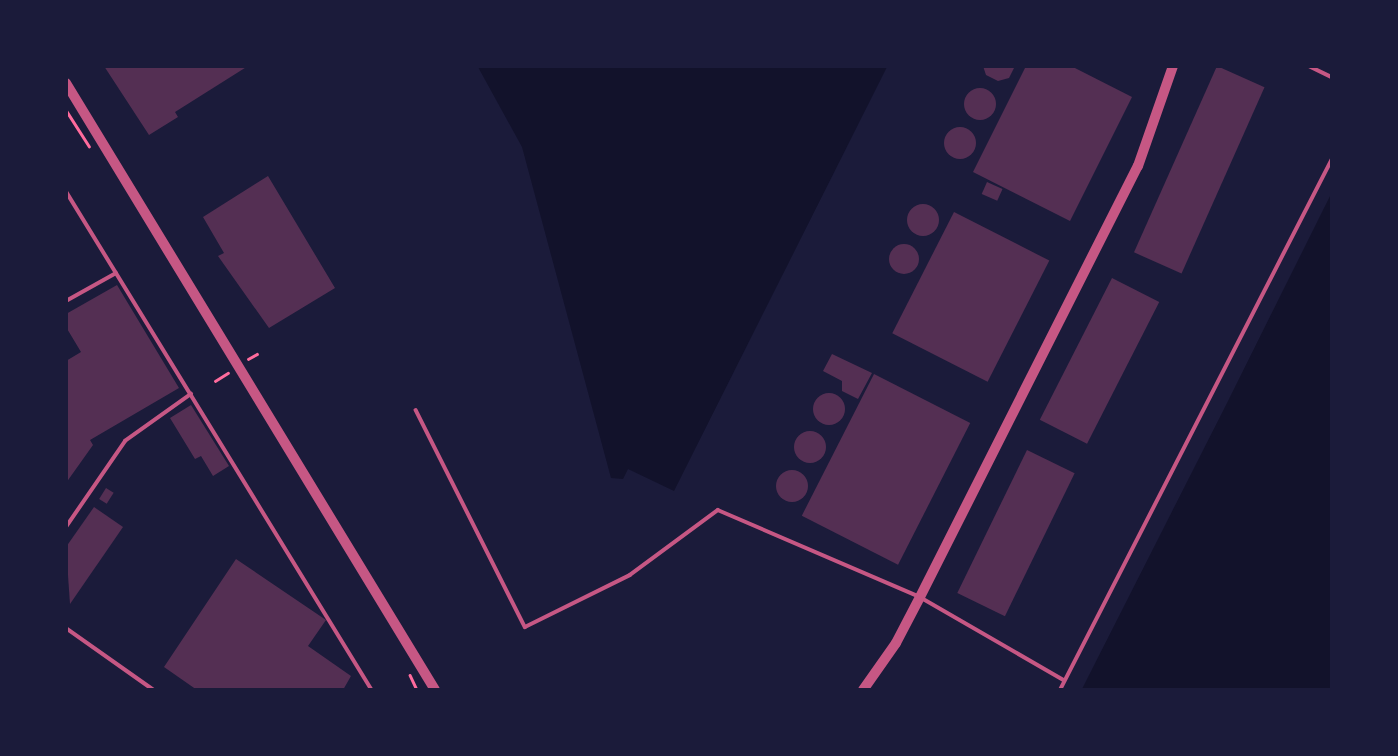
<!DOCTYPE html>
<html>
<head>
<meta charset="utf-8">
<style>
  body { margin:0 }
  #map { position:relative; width:1398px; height:756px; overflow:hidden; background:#1b1b3a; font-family:"Playfair Display",serif }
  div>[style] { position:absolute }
  .water>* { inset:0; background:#12122b }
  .building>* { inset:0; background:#542f53; transform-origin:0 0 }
  .round { border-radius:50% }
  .path>* { height:2.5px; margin:-1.25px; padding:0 1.25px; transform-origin:1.25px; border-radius:1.25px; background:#ff6b9d }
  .service>* { height:3.5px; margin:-1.75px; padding:0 1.75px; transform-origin:1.75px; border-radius:1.75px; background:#c65784 }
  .tertiary>* { height:10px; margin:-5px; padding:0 5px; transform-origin:5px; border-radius:5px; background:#c65784 }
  span { translate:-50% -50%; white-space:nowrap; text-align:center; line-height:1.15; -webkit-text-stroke:7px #1b1b3a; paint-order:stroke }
  .frame { position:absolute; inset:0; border:68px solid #1b1b3a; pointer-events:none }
</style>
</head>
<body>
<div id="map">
  <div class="water">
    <i style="clip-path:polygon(478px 67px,887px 67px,674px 491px,628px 469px,623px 479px,611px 478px,522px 147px)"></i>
    <i style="clip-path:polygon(1331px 194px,1331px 689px,1082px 689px,1226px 405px)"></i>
  </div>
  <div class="building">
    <i style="clip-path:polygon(104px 66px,248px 66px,175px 112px,178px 117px,149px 135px)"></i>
    <i style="clip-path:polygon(983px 66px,1015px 66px,1009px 78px,998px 81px,986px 75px)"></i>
    <i style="clip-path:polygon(1026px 66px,1071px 66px,1132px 97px,1070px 221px,973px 172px)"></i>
    <i style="left:1217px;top:66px;width:52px;height:204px;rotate:24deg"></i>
    <i class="round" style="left:964px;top:88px;width:32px;height:32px"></i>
    <i class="round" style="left:944px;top:127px;width:32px;height:32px"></i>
    <i style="clip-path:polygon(268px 176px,335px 288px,269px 328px,218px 256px,224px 253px,203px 217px)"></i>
    <i style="left:987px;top:182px;width:17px;height:13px;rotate:24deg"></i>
    <i class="round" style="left:907px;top:204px;width:32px;height:32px"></i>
    <i style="left:954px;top:212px;width:107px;height:136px;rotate:27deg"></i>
    <i class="round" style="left:889px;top:244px;width:30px;height:30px"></i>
    <i style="left:1112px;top:278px;width:53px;height:159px;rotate:27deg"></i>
    <i style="clip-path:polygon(117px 285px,179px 388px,90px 440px,93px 445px,66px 483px,66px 361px,81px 352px,66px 327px,66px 314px)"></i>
    <i style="clip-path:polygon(832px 354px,872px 373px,858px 399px,842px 391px,842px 381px,823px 371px)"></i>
    <i style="left:874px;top:374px;width:108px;height:159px;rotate:27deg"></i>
    <i class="round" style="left:813px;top:393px;width:32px;height:32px"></i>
    <i style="clip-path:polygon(191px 405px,229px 466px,213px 476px,201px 456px,195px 459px,170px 418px)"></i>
    <i class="round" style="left:794px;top:431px;width:32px;height:32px"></i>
    <i style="left:1027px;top:450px;width:53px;height:159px;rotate:26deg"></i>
    <i class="round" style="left:776px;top:470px;width:32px;height:32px"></i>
    <i style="left:106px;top:488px;width:9px;height:13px;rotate:32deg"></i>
    <i style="clip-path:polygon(94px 507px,123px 527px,70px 604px,66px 547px)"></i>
    <i style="clip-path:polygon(236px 559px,326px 620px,308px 646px,351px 676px,343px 690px,197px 690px,164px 667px)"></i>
  </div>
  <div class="path">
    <i style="left:66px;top:110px;width:43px;rotate:57.4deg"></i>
    <i style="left:248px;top:359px;width:10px;rotate:-29deg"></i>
    <i style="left:215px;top:381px;width:15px;rotate:-32deg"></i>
    <i style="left:410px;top:675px;width:17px;rotate:65deg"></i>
  </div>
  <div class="service">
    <i style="left:1309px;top:66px;width:25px;rotate:26deg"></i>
    <i style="left:66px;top:191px;width:585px;rotate:58.48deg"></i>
    <i style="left:66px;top:301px;width:57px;rotate:-29.2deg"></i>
    <i style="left:416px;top:410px;width:243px;rotate:63.3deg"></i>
    <i style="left:525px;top:627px;width:117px;rotate:-26.3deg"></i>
    <i style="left:630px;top:575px;width:109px;rotate:-36.5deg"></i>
    <i style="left:718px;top:510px;width:220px;rotate:23.3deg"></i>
    <i style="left:920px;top:597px;width:166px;rotate:30deg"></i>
    <i style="left:66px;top:527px;width:104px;rotate:-55.5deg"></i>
    <i style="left:125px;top:441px;width:81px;rotate:-35.5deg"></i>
    <i style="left:66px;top:628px;width:108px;rotate:35.2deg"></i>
    <i style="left:1060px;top:690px;width:597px;rotate:-62.88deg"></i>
  </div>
  <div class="tertiary">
    <i style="left:66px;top:83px;width:710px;rotate:58.7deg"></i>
    <i style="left:863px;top:690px;width:57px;rotate:-54.9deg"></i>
    <i style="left:896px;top:643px;width:52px;rotate:-62.4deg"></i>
    <i style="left:920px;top:597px;width:483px;rotate:-63.2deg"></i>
    <i style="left:1138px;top:166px;width:106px;rotate:-70.7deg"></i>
  </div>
  <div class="frame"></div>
</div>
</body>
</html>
